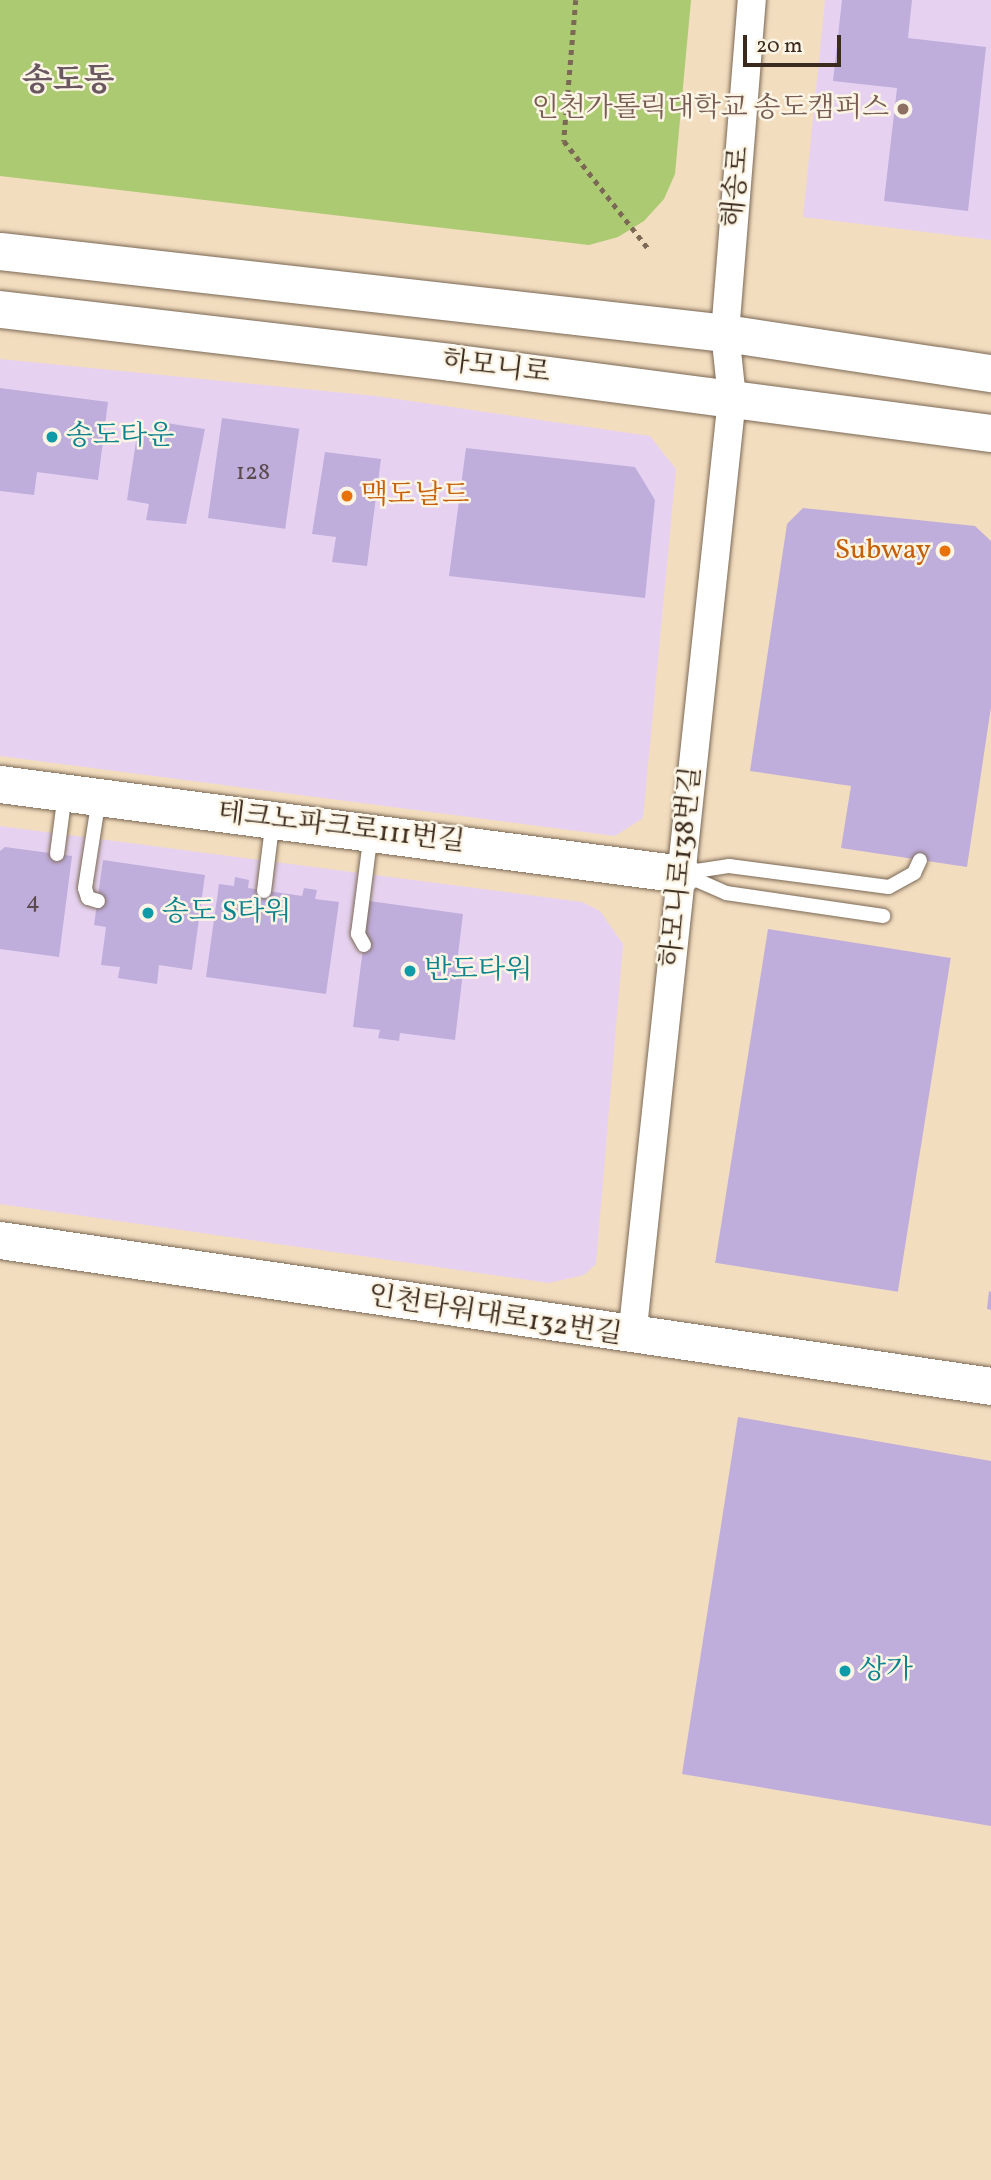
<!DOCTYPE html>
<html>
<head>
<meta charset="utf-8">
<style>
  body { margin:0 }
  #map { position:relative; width:991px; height:2180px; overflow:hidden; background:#f3ddbf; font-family:Vollkorn,"Noto Serif KR",serif }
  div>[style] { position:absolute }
  .built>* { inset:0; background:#e6d2f0 }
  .green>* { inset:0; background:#abca72 }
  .building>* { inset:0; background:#bfaddc; transform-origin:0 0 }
  .path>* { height:4.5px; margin-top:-2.25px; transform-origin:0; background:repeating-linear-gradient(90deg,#7b6956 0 5px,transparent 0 10px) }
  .roads { filter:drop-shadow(0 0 2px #7b6956) drop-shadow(0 0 2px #7b6956) }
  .service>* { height:14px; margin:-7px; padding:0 7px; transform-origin:7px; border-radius:7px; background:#fff }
  .minor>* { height:28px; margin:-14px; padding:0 14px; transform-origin:14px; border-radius:14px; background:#fff }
  .tertiary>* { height:37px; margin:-18.5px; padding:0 18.5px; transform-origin:18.5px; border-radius:18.5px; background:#fff }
  .dots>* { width:19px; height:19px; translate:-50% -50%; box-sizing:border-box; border:4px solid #fcf5e5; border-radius:50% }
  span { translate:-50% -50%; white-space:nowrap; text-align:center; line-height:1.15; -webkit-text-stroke:5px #fcf5e5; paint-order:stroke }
  .number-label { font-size:24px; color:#5c4b4e }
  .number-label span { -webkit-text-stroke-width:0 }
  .education-label { font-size:28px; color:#785e54 }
  .right { translate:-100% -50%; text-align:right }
  .street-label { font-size:28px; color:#3b2a1e }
  .culture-label { font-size:28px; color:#0d838f }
  .left { translate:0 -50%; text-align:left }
  .food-label { font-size:28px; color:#c56008 }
  .quarter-label { font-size:32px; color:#695860; font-weight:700 }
  .scale { position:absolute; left:743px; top:35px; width:98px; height:32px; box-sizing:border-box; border:4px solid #3b2a1e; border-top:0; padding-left:9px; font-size:21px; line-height:24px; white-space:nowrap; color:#3b2a1e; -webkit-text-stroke:5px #fcf5e5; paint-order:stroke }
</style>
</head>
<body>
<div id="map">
  <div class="built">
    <i style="clip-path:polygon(825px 0,991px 0,991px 240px,803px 217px)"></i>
    <i style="clip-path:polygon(0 359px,376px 396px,650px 436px,676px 469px,643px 818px,615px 836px,0 756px)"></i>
    <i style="clip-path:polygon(0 826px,582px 902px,600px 911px,623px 944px,596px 1264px,584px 1275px,549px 1283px,0 1204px)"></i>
  </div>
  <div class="green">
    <i style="clip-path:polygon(0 0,691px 0,675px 174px,664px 199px,644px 221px,618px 237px,589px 245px,0 176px)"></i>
  </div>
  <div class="building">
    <i style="clip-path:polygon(842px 0,912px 0,908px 38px,986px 47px,968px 211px,884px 201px,897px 88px,833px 81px)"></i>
    <i style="clip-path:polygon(0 388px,108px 402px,98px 480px,37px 472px,34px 495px,0 491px)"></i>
    <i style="left:222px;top:418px;width:78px;height:101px;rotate:8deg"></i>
    <i style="clip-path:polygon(160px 422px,205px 429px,186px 524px,146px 520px,149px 504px,127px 500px,137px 435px,158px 438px)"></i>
    <i style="clip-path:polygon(466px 448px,635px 467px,655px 500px,645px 598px,449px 576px)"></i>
    <i style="clip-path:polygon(325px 452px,381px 459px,367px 566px,332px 562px,336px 537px,312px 534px)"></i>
    <i style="clip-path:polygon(803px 508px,975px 526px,991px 541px,991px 707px,967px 867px,841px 848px,851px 786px,750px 771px,787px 524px)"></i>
    <i style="clip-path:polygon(5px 847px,72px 856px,59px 957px,0 949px,0 851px)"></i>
    <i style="clip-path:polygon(103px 860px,205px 875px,192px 970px,159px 965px,157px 984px,118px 978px,120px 967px,101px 965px,106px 927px,94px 925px)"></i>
    <i style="clip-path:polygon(235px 877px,249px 880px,248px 888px,302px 896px,304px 888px,317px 890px,315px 899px,339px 902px,326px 994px,206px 977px,219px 884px,234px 886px)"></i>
    <i style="clip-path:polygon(369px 901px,463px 914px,456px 971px,463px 972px,455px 1040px,400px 1033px,399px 1041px,378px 1038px,380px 1030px,353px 1027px)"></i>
    <i style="left:768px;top:929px;width:185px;height:338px;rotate:9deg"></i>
    <i style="clip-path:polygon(989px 1291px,991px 1292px,991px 1310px,987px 1309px)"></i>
    <i style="clip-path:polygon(738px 1417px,991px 1461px,991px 1826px,682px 1774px)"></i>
  </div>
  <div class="path">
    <i style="left:576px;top:0;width:142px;rotate:94.9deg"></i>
    <i style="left:564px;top:141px;width:136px;rotate:51.9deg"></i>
  </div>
  <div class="roads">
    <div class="service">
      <i style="left:57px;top:854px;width:62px;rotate:-82.5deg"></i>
      <i style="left:683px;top:873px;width:47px;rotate:-8.7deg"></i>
      <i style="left:729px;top:866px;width:161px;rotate:7.5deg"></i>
      <i style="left:889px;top:887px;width:29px;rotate:-29deg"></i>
      <i style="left:914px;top:873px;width:14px;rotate:-65deg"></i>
      <i style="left:683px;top:874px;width:47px;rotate:23.8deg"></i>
      <i style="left:726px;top:893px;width:159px;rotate:8.3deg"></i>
      <i style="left:264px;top:891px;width:73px;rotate:-82.9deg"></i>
      <i style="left:98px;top:901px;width:10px;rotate:-163deg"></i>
      <i style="left:88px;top:898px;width:10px;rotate:-107deg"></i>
      <i style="left:85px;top:888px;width:91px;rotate:-81.2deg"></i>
      <i style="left:364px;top:945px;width:13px;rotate:-119deg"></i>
      <i style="left:358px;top:934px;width:102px;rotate:-82.7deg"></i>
    </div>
    <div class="minor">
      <i style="left:632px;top:1337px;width:944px;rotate:-83.92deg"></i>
      <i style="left:732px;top:398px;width:65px;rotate:-96.1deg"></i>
      <i style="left:725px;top:333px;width:334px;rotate:-85.4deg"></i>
    </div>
    <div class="tertiary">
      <i style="left:0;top:251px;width:730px;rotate:6.45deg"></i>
      <i style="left:725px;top:333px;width:269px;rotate:8.6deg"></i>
      <i style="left:0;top:309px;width:453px;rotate:6.7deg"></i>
      <i style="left:450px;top:362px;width:546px;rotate:7.48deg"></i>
      <i style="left:0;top:784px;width:688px;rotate:7.52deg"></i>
      <i style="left:0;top:1240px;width:1002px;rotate:8.38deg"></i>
    </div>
  </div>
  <div class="dots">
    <i style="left:903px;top:109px;background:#8d6e63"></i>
    <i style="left:52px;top:437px;background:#0f9aa8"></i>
    <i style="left:347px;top:496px;background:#e8710a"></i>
    <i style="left:945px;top:551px;background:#e8710a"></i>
    <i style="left:148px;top:913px;background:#0f9aa8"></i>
    <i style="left:410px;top:971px;background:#0f9aa8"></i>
    <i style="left:845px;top:1671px;background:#0f9aa8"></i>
  </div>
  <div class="number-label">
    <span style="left:253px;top:474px">128</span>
    <span style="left:33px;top:903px">4</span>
  </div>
  <div class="education-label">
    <span class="right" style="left:889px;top:109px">인천가톨릭대학교 송도캠퍼스</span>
  </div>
  <div class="street-label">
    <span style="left:737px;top:187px;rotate:-85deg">해송로</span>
    <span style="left:496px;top:368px;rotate:7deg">하모니로</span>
    <span style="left:341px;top:828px;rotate:7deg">테크노파크로111번길</span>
    <span style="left:682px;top:867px;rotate:-84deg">하모니로138번길</span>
    <span style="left:495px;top:1316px;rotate:9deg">인천타워대로132번길</span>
  </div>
  <div class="culture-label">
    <span class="left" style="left:66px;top:437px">송도타운</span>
    <span class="left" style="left:162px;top:913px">송도 S타워</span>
    <span class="left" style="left:424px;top:971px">반도타워</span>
    <span class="left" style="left:859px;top:1671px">상가</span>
  </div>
  <div class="food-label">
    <span class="left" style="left:361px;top:496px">맥도날드</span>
    <span class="right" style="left:931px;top:551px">Subway</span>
  </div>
  <div class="quarter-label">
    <span style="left:68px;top:82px">송도동</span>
  </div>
  <div class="scale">20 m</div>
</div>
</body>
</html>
